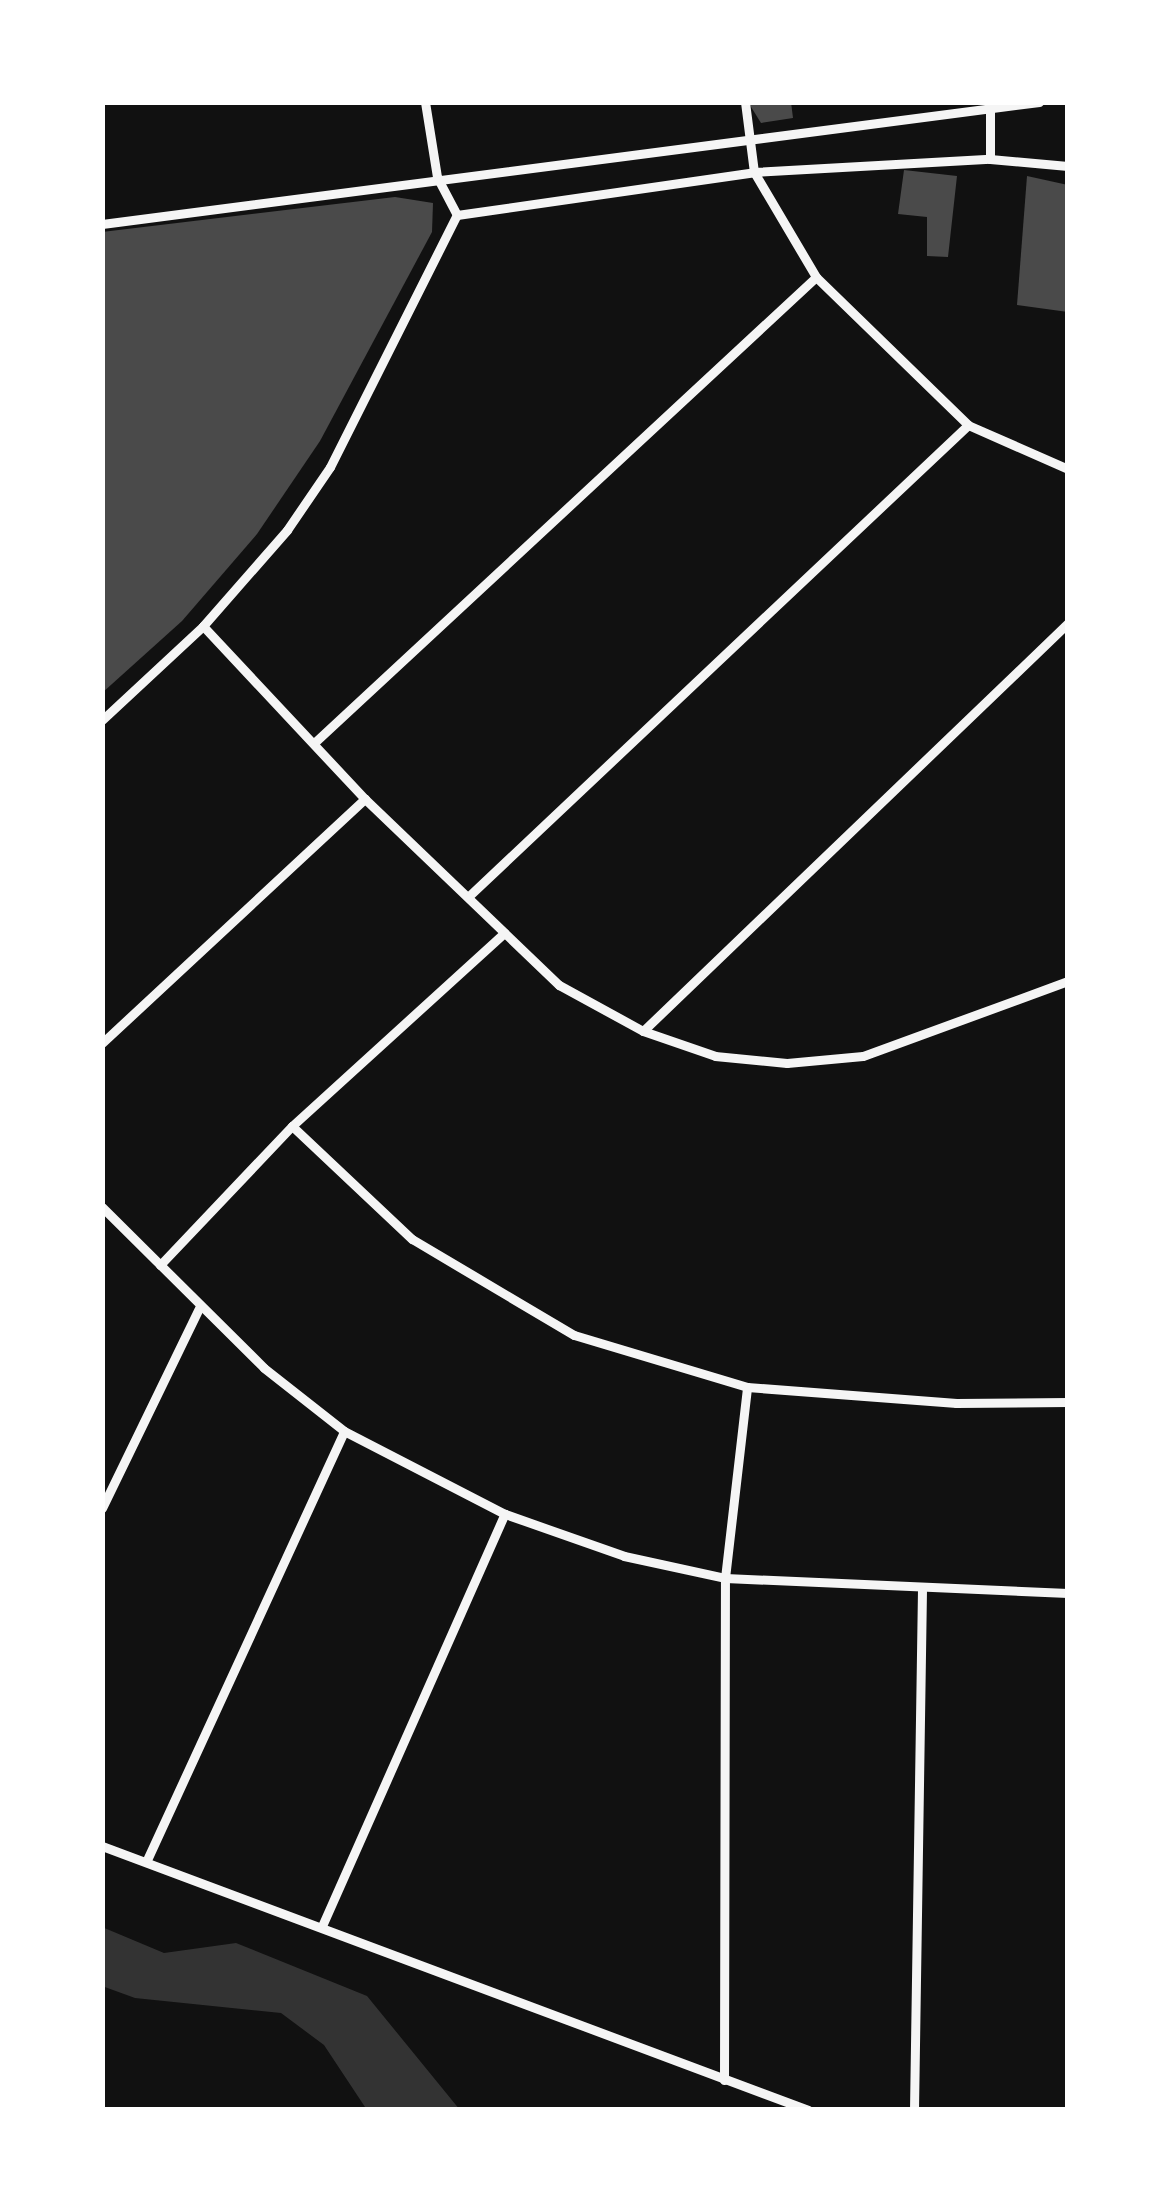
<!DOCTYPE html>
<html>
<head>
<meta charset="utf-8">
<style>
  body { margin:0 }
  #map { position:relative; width:1170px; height:2212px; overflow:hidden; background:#111; font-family:Jost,sans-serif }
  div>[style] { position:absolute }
  .water>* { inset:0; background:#333 }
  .building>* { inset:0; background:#4a4a4a }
  .minor>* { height:9px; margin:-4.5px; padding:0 4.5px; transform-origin:4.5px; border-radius:4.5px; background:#f5f5f5 }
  span { translate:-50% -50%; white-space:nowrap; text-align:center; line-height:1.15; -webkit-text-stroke:9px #fff; paint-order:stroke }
  .frame { position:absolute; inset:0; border:105px solid #fff; pointer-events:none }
</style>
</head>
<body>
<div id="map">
  <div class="water">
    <i style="clip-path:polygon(102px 1927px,164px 1953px,236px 1943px,367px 1996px,460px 2110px,367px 2110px,324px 2045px,281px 2013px,135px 1998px,102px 1986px)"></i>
  </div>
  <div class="building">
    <i style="clip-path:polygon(748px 102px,791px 102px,793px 118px,761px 123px)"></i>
    <i style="clip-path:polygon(904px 170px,957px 176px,948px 257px,927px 256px,927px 217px,898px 214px)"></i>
    <i style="clip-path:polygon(1027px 176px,1068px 185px,1068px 312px,1017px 305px)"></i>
    <i style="clip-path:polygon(395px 197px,433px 203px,432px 232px,320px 441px,257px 534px,182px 621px,102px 693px,102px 232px)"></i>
  </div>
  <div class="minor">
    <i style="left:425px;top:102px;width:76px;rotate:80.9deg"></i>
    <i style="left:437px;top:177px;width:43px;rotate:62.2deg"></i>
    <i style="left:745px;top:102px;width:71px;rotate:82.7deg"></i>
    <i style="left:754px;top:172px;width:122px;rotate:59.4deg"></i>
    <i style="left:816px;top:277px;width:212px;rotate:44.2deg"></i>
    <i style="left:968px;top:425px;width:109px;rotate:23.7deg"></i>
    <i style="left:990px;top:159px;width:57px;rotate:-90deg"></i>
    <i style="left:457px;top:215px;width:300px;rotate:-8.2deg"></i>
    <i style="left:754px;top:172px;width:236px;rotate:-3.2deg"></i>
    <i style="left:990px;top:159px;width:78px;rotate:5.1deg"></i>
    <i style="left:102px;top:224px;width:945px;rotate:-7.42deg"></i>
    <i style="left:203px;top:626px;width:237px;rotate:46.9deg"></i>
    <i style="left:365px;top:799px;width:269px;rotate:43.8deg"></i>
    <i style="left:559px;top:985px;width:96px;rotate:28.7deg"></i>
    <i style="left:643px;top:1031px;width:76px;rotate:19.1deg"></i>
    <i style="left:715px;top:1056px;width:72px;rotate:5.6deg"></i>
    <i style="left:787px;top:1063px;width:76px;rotate:-5.3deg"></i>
    <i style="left:863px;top:1056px;width:218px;rotate:-20.1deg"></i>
    <i style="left:102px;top:720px;width:138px;rotate:-42.9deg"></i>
    <i style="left:203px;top:626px;width:128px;rotate:-48.8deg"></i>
    <i style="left:287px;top:530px;width:76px;rotate:-55.7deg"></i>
    <i style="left:330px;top:467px;width:282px;rotate:-63.3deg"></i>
    <i style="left:314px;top:743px;width:685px;rotate:-42.87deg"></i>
    <i style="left:470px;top:895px;width:685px;rotate:-43.34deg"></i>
    <i style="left:643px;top:1031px;width:589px;rotate:-43.83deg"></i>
    <i style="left:102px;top:1043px;width:359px;rotate:-42.9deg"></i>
    <i style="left:292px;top:1126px;width:165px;rotate:43.3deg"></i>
    <i style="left:412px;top:1239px;width:188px;rotate:30.7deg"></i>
    <i style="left:574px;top:1335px;width:181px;rotate:16.7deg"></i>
    <i style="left:747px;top:1387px;width:210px;rotate:4.4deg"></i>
    <i style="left:956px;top:1403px;width:112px;rotate:-0.5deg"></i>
    <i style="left:102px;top:1207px;width:228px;rotate:44.8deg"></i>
    <i style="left:264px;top:1368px;width:102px;rotate:38.2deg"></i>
    <i style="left:344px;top:1431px;width:181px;rotate:27.3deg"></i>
    <i style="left:505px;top:1514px;width:126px;rotate:19.4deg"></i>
    <i style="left:624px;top:1556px;width:103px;rotate:12.3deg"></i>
    <i style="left:725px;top:1578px;width:343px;rotate:2.5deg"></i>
    <i style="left:160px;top:1265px;width:192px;rotate:-46.5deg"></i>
    <i style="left:292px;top:1126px;width:287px;rotate:-42.3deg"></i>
    <i style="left:102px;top:1508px;width:222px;rotate:-64.1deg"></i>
    <i style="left:102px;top:1846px;width:754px;rotate:20.5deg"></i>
    <i style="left:146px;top:1862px;width:474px;rotate:-65.3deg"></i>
    <i style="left:322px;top:1926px;width:451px;rotate:-66.1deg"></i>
    <i style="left:724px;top:2080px;width:502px;rotate:-89.89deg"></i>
    <i style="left:725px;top:1578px;width:192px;rotate:-83.4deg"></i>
    <i style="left:914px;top:2110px;width:519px;rotate:-89.12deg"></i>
  </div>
  <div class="frame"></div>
</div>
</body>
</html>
